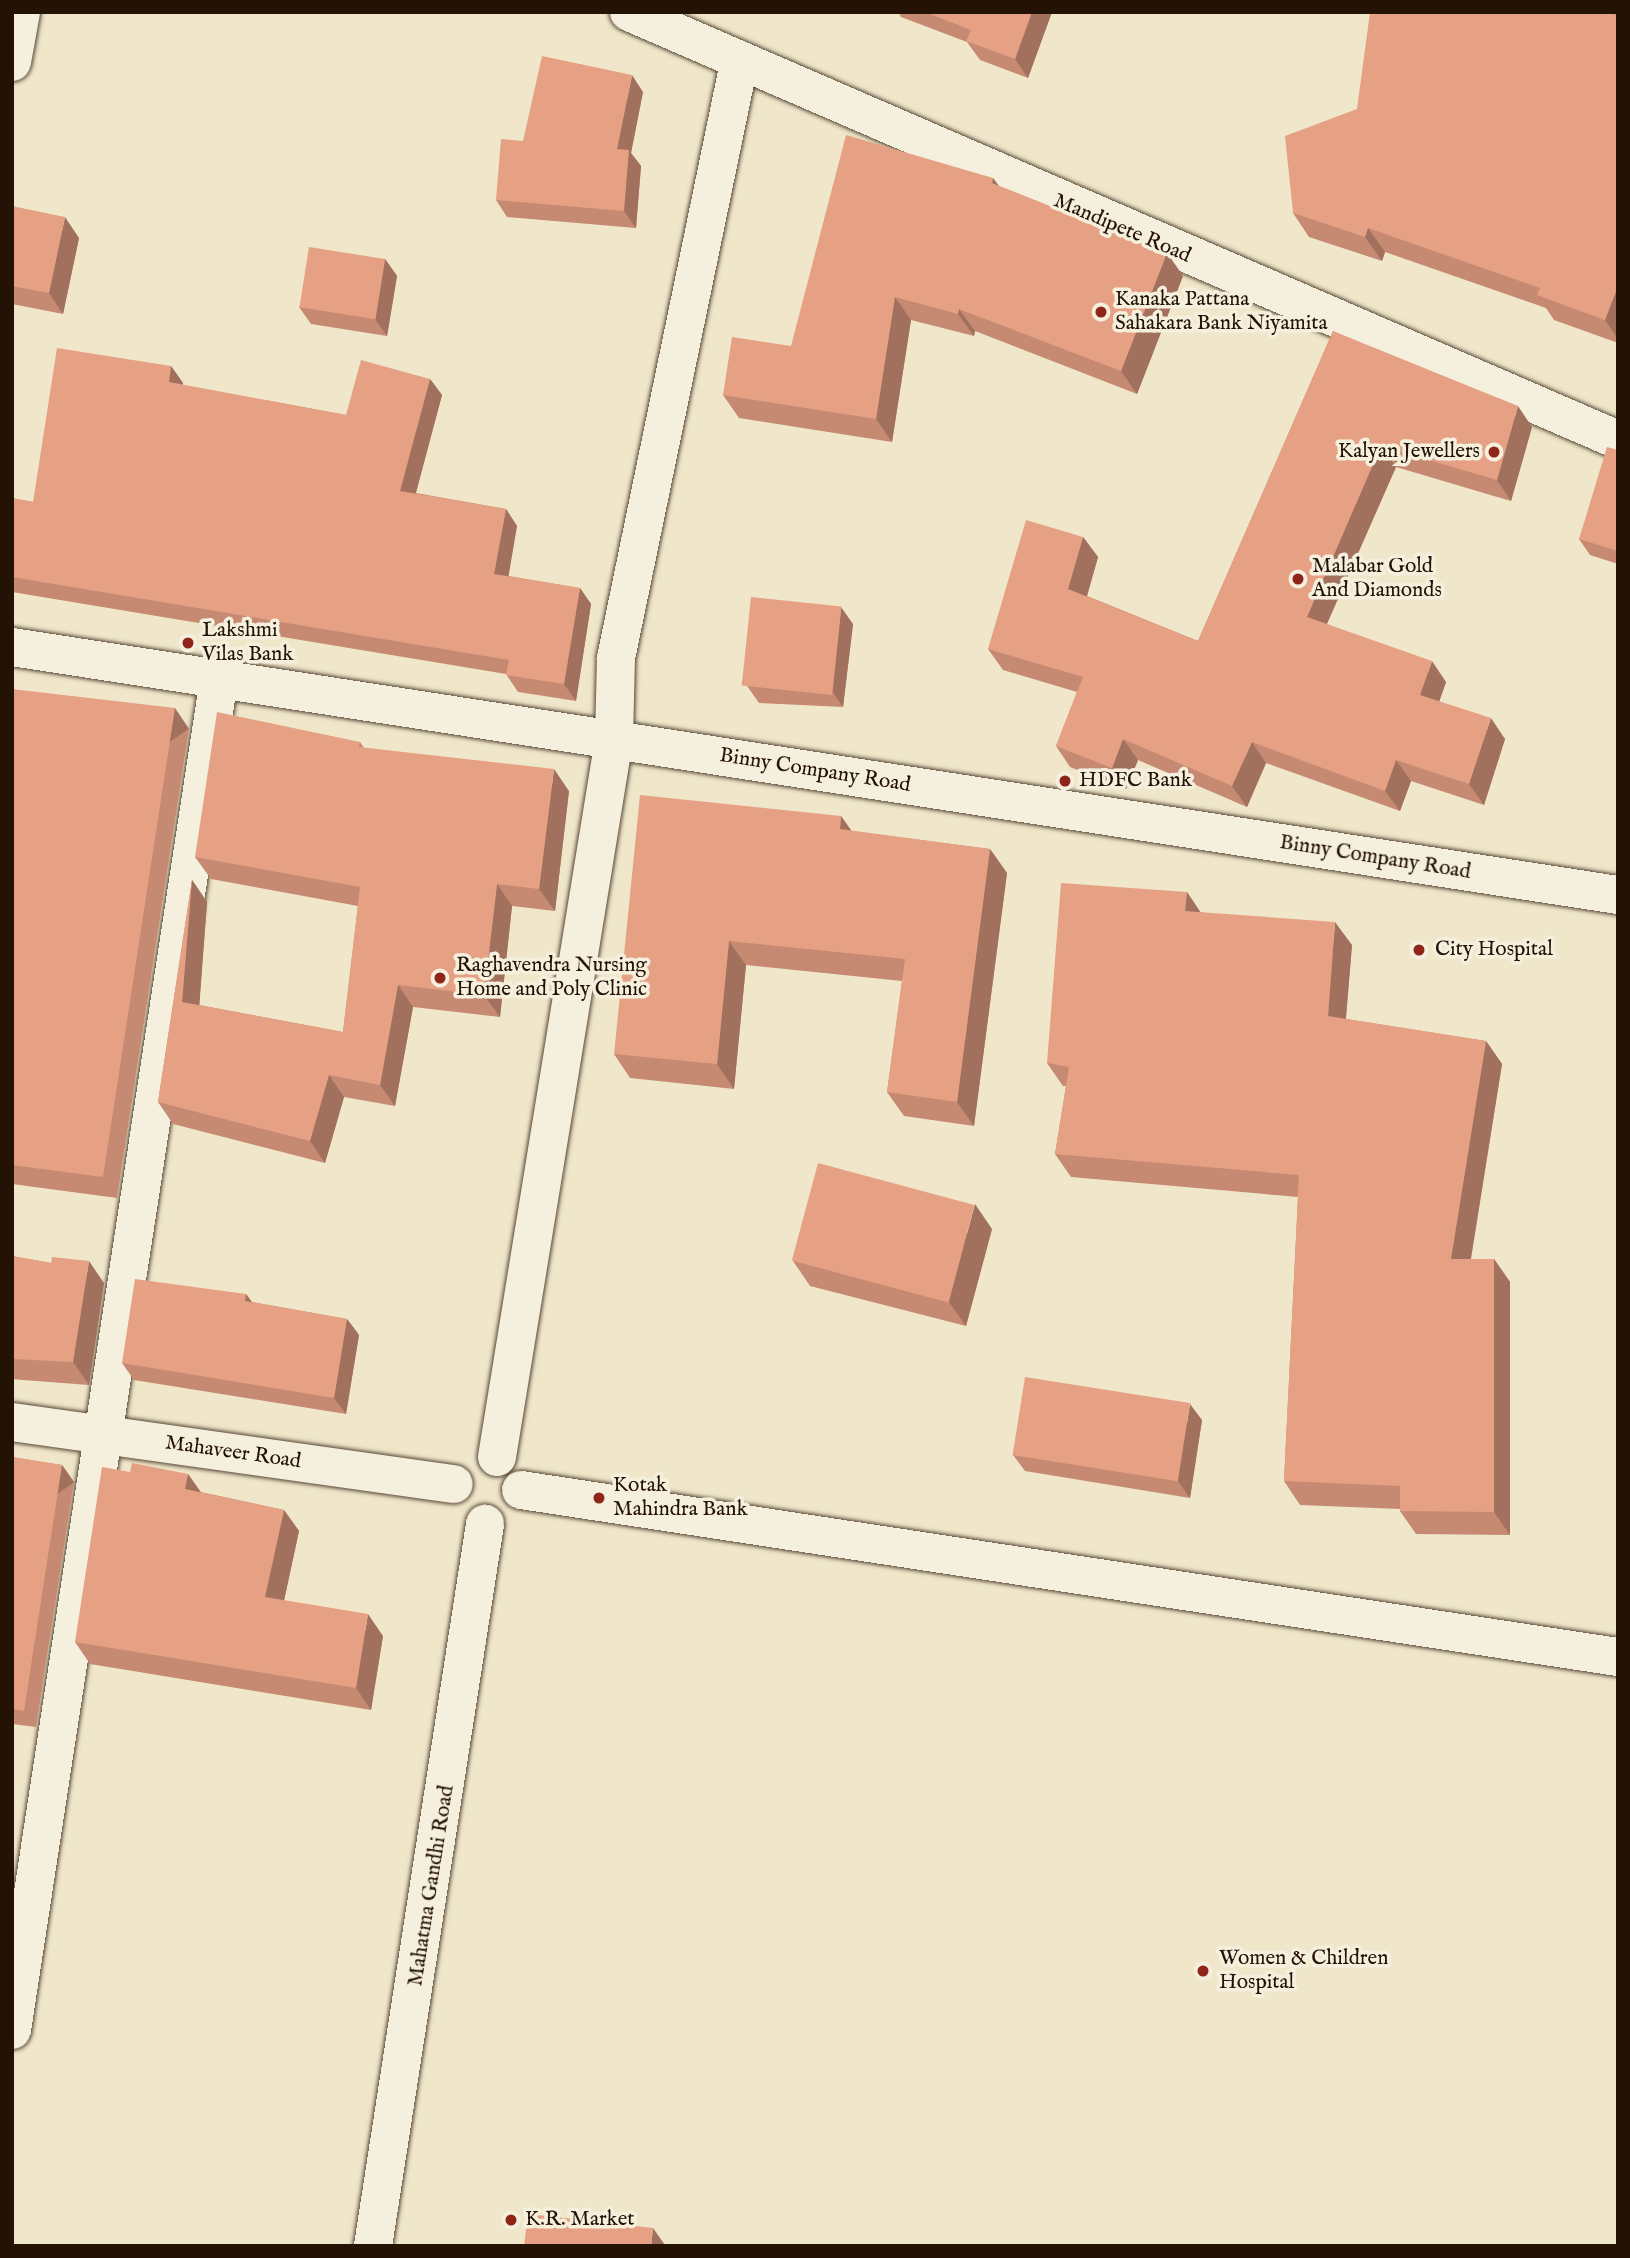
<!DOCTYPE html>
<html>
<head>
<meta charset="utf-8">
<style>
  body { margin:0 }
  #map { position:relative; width:1630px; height:2258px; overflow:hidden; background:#f0e7ca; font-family:"IM FELL English",serif }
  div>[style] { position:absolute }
  .roads { filter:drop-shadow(0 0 2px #574736) drop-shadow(0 0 2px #574736) }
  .minor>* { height:38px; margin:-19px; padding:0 19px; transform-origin:19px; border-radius:19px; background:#f5efdd }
  .secondary>* { height:38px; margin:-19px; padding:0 19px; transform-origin:19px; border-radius:19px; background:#f5efdd }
  .wall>* { inset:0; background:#c68a72 }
  .shaded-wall>* { inset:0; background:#a1715d; transform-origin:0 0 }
  .building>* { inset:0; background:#e6a185; transform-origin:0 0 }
  .dots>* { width:19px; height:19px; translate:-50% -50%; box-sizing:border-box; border:4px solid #f5efdd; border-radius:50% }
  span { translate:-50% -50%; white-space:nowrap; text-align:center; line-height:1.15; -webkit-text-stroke:7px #f5efdd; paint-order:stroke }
  .street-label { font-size:21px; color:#241205 }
  .poi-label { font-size:21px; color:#241205 }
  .left { translate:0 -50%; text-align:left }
  .right { translate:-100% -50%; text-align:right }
  .frame { position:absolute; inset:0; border:14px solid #241205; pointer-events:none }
</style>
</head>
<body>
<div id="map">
  <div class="roads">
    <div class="minor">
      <i style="left:12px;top:62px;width:51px;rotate:-79.8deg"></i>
      <i style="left:12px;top:1422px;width:446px;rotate:8deg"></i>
      <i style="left:497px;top:1457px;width:727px;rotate:-80.74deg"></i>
      <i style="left:614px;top:739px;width:81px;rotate:-88.6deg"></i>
      <i style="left:616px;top:658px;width:608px;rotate:-78.32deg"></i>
      <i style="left:521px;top:1490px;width:1110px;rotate:8.66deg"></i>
      <i style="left:12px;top:2030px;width:1367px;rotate:-81.29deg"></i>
      <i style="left:373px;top:2246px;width:731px;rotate:-81.18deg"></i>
    </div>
    <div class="secondary">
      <i style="left:629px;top:12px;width:1078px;rotate:23.4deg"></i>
      <i style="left:12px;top:647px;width:1625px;rotate:8.78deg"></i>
    </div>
  </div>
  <div class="wall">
    <i style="clip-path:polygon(898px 12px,1052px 12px,1028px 78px,980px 60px,967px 42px,901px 17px)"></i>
    <i style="clip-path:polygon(1615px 12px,1618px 16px,1618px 343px,1554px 320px,1546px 308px,1385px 252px,1382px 261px,1309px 237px,1293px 213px)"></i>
    <i style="clip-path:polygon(643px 92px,631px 153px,641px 166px,636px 228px,507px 217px,496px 200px,523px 141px)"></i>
    <i style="clip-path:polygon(993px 178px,999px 186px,1167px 253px,1183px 276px,1137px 394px,975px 331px,974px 336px,911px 320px,892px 442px,739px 418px,723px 395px,791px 346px)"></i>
    <i style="clip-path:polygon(12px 206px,79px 238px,63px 314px,12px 304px)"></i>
    <i style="clip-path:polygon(385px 259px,397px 276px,387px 336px,311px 324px,299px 307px)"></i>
    <i style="clip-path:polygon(1333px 331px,1532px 427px,1511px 501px,1396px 467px,1327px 624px,1446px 682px,1439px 702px,1505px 739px,1484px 805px,1411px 781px,1400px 811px,1266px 763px,1247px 807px,1138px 760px,1126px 789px,1070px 767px,1056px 746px,1077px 692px,1003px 670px,988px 649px,1083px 537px,1098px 557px,1087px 596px,1198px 641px)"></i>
    <i style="clip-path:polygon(171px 366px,183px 383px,182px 385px,346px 415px,430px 379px,442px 395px,416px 493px,506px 509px,517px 526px,508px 576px,580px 588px,591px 604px,576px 701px,518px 692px,506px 674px,12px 592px,12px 498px,33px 502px)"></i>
    <i style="clip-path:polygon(1618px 450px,1618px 564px,1590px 555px,1579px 539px)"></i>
    <i style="clip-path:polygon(853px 624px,843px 707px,759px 703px,747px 686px)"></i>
    <i style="clip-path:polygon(12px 689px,189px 729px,117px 1198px,12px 1184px)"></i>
    <i style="clip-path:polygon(360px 742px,364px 748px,569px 791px,555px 911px,512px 906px,500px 1017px,413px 1007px,395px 1106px,344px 1097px,325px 1163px,173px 1124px,158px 1102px,192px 880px,207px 902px,199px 1005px,343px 1032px,358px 906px,211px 879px,195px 857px)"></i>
    <i style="clip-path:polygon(841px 816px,851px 831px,990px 849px,1007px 873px,974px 1126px,904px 1116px,887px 1092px,902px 981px,746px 965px,734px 1089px,630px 1078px,614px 1054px)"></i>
    <i style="clip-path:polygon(1187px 892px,1200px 912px,1352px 945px,1346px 1019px,1486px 1041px,1502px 1064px,1471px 1259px,1494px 1259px,1510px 1282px,1510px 1535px,1416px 1534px,1400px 1511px,1400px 1509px,1300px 1505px,1284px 1481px,1298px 1197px,1071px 1177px,1055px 1154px,1066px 1086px,1063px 1086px,1047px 1063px)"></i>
    <i style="clip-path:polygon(992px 1229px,966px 1326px,810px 1286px,793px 1261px)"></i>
    <i style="clip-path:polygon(12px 1256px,51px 1263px,104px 1283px,89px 1385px,23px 1380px,12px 1379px)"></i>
    <i style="clip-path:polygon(246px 1294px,252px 1302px,347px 1319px,359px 1335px,346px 1414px,134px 1380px,122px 1363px)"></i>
    <i style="clip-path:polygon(1202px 1420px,1190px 1498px,1025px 1471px,1013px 1455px)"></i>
    <i style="clip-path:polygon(12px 1457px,62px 1465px,74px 1482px,36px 1727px,12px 1724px)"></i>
    <i style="clip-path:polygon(130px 1472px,188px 1474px,201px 1492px,284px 1510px,299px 1531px,284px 1601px,383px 1636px,371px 1710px,90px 1664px,75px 1642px)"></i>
  </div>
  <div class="shaded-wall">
    <i style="clip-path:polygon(1032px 12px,1052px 12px,1028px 78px,1015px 59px)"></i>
    <i style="clip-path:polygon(632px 75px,643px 92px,631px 153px,641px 166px,636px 228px,624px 211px,617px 149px)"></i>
    <i style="clip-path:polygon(993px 178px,1009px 200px,992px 183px)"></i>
    <i style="clip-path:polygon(65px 217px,79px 238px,63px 314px,49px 293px)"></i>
    <i style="clip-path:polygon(1368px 228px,1385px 252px,1382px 261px,1365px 237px)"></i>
    <i style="clip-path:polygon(1167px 253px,1183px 276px,1137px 394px,1121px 371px)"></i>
    <i style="clip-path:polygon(385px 259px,397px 276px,387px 336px,375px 319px)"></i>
    <i style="clip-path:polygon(1618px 286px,1618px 339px,1605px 320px)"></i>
    <i style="clip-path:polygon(895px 297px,911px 320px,892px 442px,876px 419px)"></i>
    <i style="clip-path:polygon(959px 309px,975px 331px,974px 336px,958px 314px)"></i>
    <i style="clip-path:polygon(171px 366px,183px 383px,180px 398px,169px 382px)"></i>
    <i style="clip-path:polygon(430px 379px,442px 395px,412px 507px,400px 491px)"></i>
    <i style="clip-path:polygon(1518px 406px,1532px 427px,1511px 501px,1497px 480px)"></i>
    <i style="clip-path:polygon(1381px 446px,1396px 467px,1321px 637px,1307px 617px)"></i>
    <i style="clip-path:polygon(506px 509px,517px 526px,506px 591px,494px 574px)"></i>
    <i style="clip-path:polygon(1083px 537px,1098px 557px,1083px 610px,1068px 589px)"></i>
    <i style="clip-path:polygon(580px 588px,591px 604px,576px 701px,564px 684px)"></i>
    <i style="clip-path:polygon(841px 607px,853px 624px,843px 707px,831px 690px)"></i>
    <i style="clip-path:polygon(1432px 661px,1446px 682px,1434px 716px,1420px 695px)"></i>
    <i style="left:175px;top:708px;width:25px;height:474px;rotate:56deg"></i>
    <i style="clip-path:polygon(1491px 718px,1505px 739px,1484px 805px,1469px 784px)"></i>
    <i style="clip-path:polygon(1123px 739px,1138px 760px,1126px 789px,1112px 768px)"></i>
    <i style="clip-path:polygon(1252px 742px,1266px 763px,1247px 807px,1232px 786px)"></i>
    <i style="clip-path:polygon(1396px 760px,1411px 781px,1400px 811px,1385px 791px)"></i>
    <i style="clip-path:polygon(554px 769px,569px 791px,555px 911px,539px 889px)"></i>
    <i style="clip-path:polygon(841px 816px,858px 840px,840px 829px)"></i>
    <i style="clip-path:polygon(990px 849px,1007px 873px,974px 1126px,957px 1102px)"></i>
    <i style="clip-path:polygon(192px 880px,207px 902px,198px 1024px,182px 1002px)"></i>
    <i style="clip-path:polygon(497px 884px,512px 906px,500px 1017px,484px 995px)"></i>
    <i style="clip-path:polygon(1187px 892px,1203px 916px,1185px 911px)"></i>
    <i style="clip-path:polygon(1335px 922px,1352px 945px,1344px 1039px,1328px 1016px)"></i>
    <i style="clip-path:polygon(729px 941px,746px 965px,734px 1089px,717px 1064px)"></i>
    <i style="clip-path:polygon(398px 985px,413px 1007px,395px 1106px,380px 1085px)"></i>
    <i style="clip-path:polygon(1486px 1041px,1502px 1064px,1467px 1282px,1451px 1259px)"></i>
    <i style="clip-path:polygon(329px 1075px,344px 1097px,325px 1163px,310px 1141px)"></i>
    <i style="clip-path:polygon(975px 1204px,992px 1229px,966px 1326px,949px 1302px)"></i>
    <i style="clip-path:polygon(1494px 1259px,1510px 1282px,1510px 1535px,1494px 1512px)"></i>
    <i style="clip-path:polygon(89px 1261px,104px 1283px,89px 1385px,73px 1362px)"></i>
    <i style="clip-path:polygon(246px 1294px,258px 1311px,245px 1301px)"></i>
    <i style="clip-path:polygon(347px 1319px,359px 1335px,346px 1414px,334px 1398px)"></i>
    <i style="clip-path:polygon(1190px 1404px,1202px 1420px,1190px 1498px,1178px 1481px)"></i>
    <i style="left:62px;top:1465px;width:21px;height:249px;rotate:55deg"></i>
    <i style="clip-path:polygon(188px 1474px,203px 1496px,185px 1489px)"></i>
    <i style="clip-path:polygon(284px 1510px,299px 1531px,280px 1619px,265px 1597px)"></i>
    <i style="clip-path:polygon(368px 1614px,383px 1636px,371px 1710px,356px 1688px)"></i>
    <i style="clip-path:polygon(653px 2228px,665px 2245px,665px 2246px,651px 2246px)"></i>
  </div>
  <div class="building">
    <i style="clip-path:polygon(925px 12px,1032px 12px,1015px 59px,966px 41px,971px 30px)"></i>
    <i style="clip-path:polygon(1370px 12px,1607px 12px,1618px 16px,1618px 286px,1605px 320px,1537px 295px,1540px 288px,1368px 228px,1365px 237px,1293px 213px,1285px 136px,1357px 109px)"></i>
    <i style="clip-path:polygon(542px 56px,632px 75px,617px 149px,629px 150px,624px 211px,496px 200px,501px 139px,523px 141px)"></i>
    <i style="clip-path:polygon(846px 135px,993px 178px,992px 183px,1167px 253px,1121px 371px,959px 309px,958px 314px,895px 297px,876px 419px,723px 395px,732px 337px,791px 346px)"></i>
    <i style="clip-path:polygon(12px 206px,65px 217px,49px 293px,12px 286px)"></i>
    <i style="left:309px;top:247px;width:77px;height:61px;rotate:9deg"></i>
    <i style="clip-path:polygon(1333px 331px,1518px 406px,1497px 480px,1381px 446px,1307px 617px,1432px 661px,1420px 695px,1491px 718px,1469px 784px,1396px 760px,1385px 791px,1252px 742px,1232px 786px,1123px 739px,1112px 768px,1056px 746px,1083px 677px,988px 649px,1026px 520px,1083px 537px,1068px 589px,1198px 641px)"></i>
    <i style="clip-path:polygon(57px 348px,171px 366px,169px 382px,346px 415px,361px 360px,430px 379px,400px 491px,506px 509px,494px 574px,580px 588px,564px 684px,506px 675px,509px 660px,12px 577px,12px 498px,33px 502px)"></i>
    <i style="clip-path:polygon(1607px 447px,1618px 450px,1618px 551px,1579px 539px)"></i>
    <i style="left:751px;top:597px;width:91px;height:89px;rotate:6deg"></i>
    <i style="clip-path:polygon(12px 689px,175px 708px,103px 1177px,12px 1165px)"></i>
    <i style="clip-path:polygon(217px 712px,360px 742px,359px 747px,554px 769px,539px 889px,497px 884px,484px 995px,398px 985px,380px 1085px,329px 1075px,310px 1141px,158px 1102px,192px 880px,182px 1002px,343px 1032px,360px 887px,195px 857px)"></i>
    <i style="clip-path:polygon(640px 795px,841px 816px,840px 829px,990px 849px,957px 1102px,887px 1092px,905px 959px,729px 941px,717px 1064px,614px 1054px)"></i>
    <i style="clip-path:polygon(1061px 883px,1187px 892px,1185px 911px,1335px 922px,1328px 1016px,1486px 1041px,1451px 1259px,1494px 1259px,1494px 1512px,1400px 1511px,1400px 1486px,1284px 1481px,1299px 1175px,1055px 1154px,1069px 1067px,1047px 1063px)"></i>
    <i style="left:818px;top:1163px;width:162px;height:101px;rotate:15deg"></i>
    <i style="clip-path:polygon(12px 1256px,51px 1263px,52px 1257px,89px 1261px,73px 1362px,12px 1359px)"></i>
    <i style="clip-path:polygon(135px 1279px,246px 1294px,245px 1301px,347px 1319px,334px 1398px,122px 1363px)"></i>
    <i style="left:1025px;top:1377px;width:167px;height:79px;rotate:9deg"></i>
    <i style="clip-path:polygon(12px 1457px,62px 1465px,24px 1711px,12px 1709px)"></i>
    <i style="clip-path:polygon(132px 1463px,188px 1474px,185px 1489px,284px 1510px,265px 1597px,368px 1614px,356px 1688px,75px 1642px,102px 1467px,130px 1472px)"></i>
    <i style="clip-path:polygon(528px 2214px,653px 2228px,651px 2246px,524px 2246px)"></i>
  </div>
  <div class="dots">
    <i style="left:1101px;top:312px;background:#8f2418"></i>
    <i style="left:1494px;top:452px;background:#8f2418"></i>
    <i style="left:1298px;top:579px;background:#8f2418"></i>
    <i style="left:188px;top:643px;background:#8f2418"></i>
    <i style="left:1065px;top:781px;background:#8f2418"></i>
    <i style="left:1419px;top:950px;background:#8f2418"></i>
    <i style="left:440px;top:978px;background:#8f2418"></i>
    <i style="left:599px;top:1498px;background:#8f2418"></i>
    <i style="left:1203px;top:1971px;background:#8f2418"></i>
    <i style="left:511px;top:2220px;background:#8f2418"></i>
  </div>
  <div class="street-label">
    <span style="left:1122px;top:229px;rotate:23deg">Mandipete Road</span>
    <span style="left:815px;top:771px;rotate:9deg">Binny Company Road</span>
    <span style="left:1375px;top:858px;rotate:9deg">Binny Company Road</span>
    <span style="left:233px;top:1453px;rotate:8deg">Mahaveer Road</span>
    <span style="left:432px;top:1886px;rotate:-81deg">Mahatma Gandhi Road</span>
  </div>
  <div class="poi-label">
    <span class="left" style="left:1115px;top:312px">Kanaka Pattana<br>Sahakara Bank Niyamita</span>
    <span class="right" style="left:1480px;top:452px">Kalyan Jewellers</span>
    <span class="left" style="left:1312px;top:579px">Malabar Gold<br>And Diamonds</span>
    <span class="left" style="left:202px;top:643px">Lakshmi<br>Vilas Bank</span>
    <span class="left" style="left:1079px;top:781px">HDFC Bank</span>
    <span class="left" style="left:1435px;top:950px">City Hospital</span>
    <span class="left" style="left:456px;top:978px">Raghavendra Nursing<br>Home and Poly Clinic</span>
    <span class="left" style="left:613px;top:1498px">Kotak<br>Mahindra Bank</span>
    <span class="left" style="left:1219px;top:1971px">Women &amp; Children<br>Hospital</span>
    <span class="left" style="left:525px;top:2220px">K.R. Market</span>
  </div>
  <div class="frame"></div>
</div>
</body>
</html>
